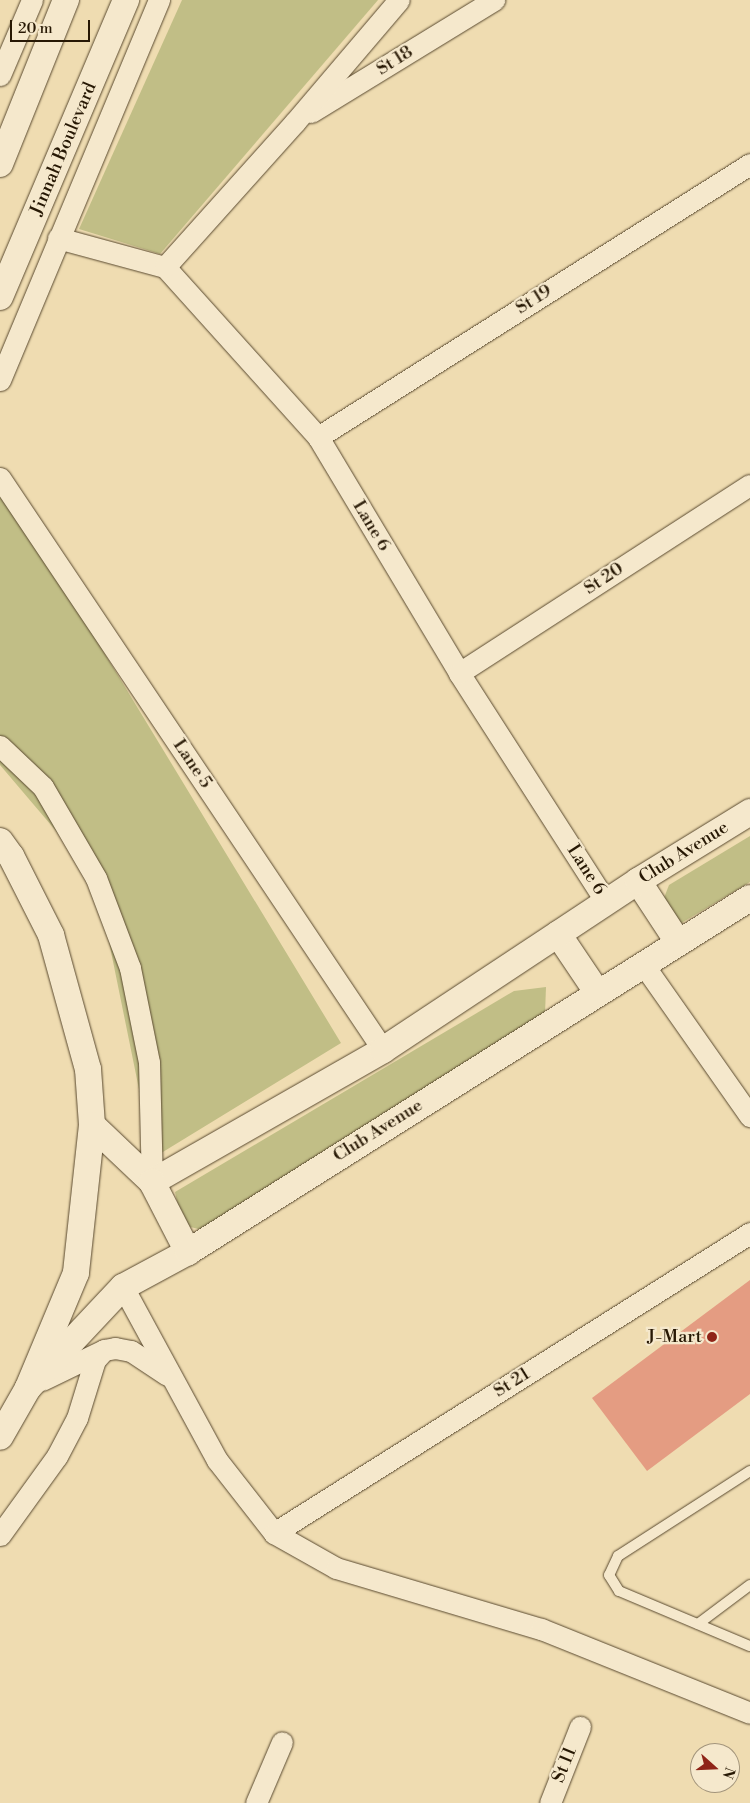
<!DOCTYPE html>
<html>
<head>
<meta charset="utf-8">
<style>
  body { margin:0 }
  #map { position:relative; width:750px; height:1803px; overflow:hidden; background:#efdcb1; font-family:"Libre Bodoni",serif }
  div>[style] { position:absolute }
  .green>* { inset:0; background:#c1be86 }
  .building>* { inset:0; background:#e49c82 }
  .roads { filter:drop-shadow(0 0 1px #59492f) drop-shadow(0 0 1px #59492f) }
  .service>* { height:10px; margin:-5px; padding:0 5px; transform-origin:5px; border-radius:5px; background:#f5e8cc }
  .minor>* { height:21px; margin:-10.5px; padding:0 10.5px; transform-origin:10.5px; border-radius:10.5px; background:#f5e8cc }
  .tertiary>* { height:26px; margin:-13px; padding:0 13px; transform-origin:13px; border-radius:13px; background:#f5e8cc }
  .dots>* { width:14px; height:14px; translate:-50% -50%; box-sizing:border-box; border:2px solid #f5e8cc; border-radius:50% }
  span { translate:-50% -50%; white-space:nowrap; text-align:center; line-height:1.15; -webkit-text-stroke:4.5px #f5e8cc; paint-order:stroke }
  .street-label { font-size:18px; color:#271804 }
  .poi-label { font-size:18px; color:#271804 }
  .right { translate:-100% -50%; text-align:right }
  .north { position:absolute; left:690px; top:1743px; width:50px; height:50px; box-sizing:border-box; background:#f5e8cc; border:1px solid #a3957c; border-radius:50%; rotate:110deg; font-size:14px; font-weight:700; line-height:20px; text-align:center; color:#271804 }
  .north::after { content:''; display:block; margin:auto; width:18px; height:22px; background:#8f2418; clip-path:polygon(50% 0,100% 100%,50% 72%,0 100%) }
  .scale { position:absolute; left:10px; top:20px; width:80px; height:22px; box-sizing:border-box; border:2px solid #271804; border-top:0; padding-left:6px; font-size:15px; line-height:18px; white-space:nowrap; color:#271804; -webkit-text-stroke:4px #f5e8cc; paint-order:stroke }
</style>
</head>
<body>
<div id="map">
  <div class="green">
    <i style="clip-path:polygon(182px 0,378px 0,160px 254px,79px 229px)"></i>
    <i style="clip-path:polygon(0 481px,341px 1043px,153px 1158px,96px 878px,0 765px)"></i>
    <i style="clip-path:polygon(750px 836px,750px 882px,678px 925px,662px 903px,669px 885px)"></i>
    <i style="clip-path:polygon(546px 987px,545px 1014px,207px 1231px,182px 1225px,175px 1192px,514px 991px)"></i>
  </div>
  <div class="building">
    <i style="clip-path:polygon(750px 1280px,750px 1394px,647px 1471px,592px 1398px)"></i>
  </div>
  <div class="roads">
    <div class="service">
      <i style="left:750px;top:1471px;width:157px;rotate:147.2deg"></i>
      <i style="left:618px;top:1556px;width:21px;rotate:115deg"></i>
      <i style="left:609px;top:1575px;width:19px;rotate:58deg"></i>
      <i style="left:619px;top:1591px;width:142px;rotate:22.8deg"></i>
      <i style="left:698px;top:1624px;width:65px;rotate:-36.9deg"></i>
    </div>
    <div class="minor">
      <i style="left:0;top:75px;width:82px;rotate:-66.9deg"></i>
      <i style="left:311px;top:112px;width:215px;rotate:-31.5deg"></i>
      <i style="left:58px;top:238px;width:111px;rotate:15.2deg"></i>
      <i style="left:165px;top:267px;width:229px;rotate:48deg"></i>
      <i style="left:318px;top:437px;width:275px;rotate:59.1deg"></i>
      <i style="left:459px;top:673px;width:272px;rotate:57.3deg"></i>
      <i style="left:165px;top:267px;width:195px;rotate:-48.1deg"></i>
      <i style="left:295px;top:122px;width:160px;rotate:-49.6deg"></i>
      <i style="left:0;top:380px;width:412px;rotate:-67.3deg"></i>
      <i style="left:318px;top:437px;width:511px;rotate:-32.29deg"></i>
      <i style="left:0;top:478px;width:688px;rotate:56.19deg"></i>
      <i style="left:459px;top:673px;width:346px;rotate:-32.9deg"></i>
      <i style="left:0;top:746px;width:59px;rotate:43.6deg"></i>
      <i style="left:43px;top:787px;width:105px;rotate:59.8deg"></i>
      <i style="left:96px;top:878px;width:96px;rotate:69.3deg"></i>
      <i style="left:130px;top:968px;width:96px;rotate:78.6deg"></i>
      <i style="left:149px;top:1062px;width:120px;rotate:88.6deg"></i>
      <i style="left:643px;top:964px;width:186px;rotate:54.9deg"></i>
      <i style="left:123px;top:1287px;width:197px;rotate:61.5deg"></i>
      <i style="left:217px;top:1460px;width:93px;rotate:52deg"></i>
      <i style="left:274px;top:1533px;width:71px;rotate:29.4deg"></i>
      <i style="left:336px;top:1568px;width:214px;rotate:16.6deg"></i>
      <i style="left:541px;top:1629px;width:225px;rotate:21.9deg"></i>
      <i style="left:42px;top:1380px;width:69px;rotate:-25.8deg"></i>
      <i style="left:274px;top:1533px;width:563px;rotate:-32.22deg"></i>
      <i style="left:0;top:1535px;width:97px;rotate:-54.2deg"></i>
      <i style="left:57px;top:1456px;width:43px;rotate:-62.2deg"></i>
      <i style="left:77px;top:1418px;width:61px;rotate:-72.8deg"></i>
      <i style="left:95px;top:1360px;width:13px;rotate:-48deg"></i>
      <i style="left:104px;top:1350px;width:11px;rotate:-10deg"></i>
      <i style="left:115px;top:1348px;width:16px;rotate:11deg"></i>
      <i style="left:131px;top:1351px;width:43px;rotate:33.7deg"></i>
      <i style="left:256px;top:1803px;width:66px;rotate:-66.9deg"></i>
      <i style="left:550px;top:1803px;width:82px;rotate:-68.5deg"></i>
    </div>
    <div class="tertiary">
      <i style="left:0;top:164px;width:177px;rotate:-68.1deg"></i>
      <i style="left:0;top:297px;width:323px;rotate:-67deg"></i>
      <i style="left:0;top:841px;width:19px;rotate:54deg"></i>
      <i style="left:11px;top:856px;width:89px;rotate:63.1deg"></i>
      <i style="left:51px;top:935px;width:139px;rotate:74.6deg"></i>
      <i style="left:88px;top:1069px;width:56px;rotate:85.9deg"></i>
      <i style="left:92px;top:1125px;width:149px;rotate:96.2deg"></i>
      <i style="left:76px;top:1273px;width:125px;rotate:112.7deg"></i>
      <i style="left:28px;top:1388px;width:56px;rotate:119.7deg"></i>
      <i style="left:638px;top:881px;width:73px;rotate:56.7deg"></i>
      <i style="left:558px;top:934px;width:70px;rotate:56.1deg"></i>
      <i style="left:92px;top:1125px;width:83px;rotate:43.5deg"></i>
      <i style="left:152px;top:1182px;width:266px;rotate:-29.7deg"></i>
      <i style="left:383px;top:1050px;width:306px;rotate:-33.5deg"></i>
      <i style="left:638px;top:881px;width:132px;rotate:-31.6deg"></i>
      <i style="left:152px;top:1182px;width:79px;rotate:62.8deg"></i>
      <i style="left:28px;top:1388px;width:139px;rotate:-46.8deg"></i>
      <i style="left:123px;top:1287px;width:74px;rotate:-28.3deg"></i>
      <i style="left:188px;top:1252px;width:664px;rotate:-32.21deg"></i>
    </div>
  </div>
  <div class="dots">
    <i style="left:712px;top:1337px;background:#8f2418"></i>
  </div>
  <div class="street-label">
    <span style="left:395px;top:61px;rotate:-32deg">St 18</span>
    <span style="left:64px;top:149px;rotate:-67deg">Jinnah Boulevard</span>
    <span style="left:534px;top:300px;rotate:-32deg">St 19</span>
    <span style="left:371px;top:526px;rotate:59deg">Lane 6</span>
    <span style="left:604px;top:579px;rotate:-33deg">St 20</span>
    <span style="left:192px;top:764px;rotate:56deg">Lane 5</span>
    <span style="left:684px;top:853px;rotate:-32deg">Club Avenue</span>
    <span style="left:586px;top:870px;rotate:57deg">Lane 6</span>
    <span style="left:378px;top:1131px;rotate:-32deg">Club Avenue</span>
    <span style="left:512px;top:1383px;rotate:-32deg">St 21</span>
    <span style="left:565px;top:1765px;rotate:-68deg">St 11</span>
  </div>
  <div class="poi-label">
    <span class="right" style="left:702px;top:1337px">J-Mart</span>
  </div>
  <div class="north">N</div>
  <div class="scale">20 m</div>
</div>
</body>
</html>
